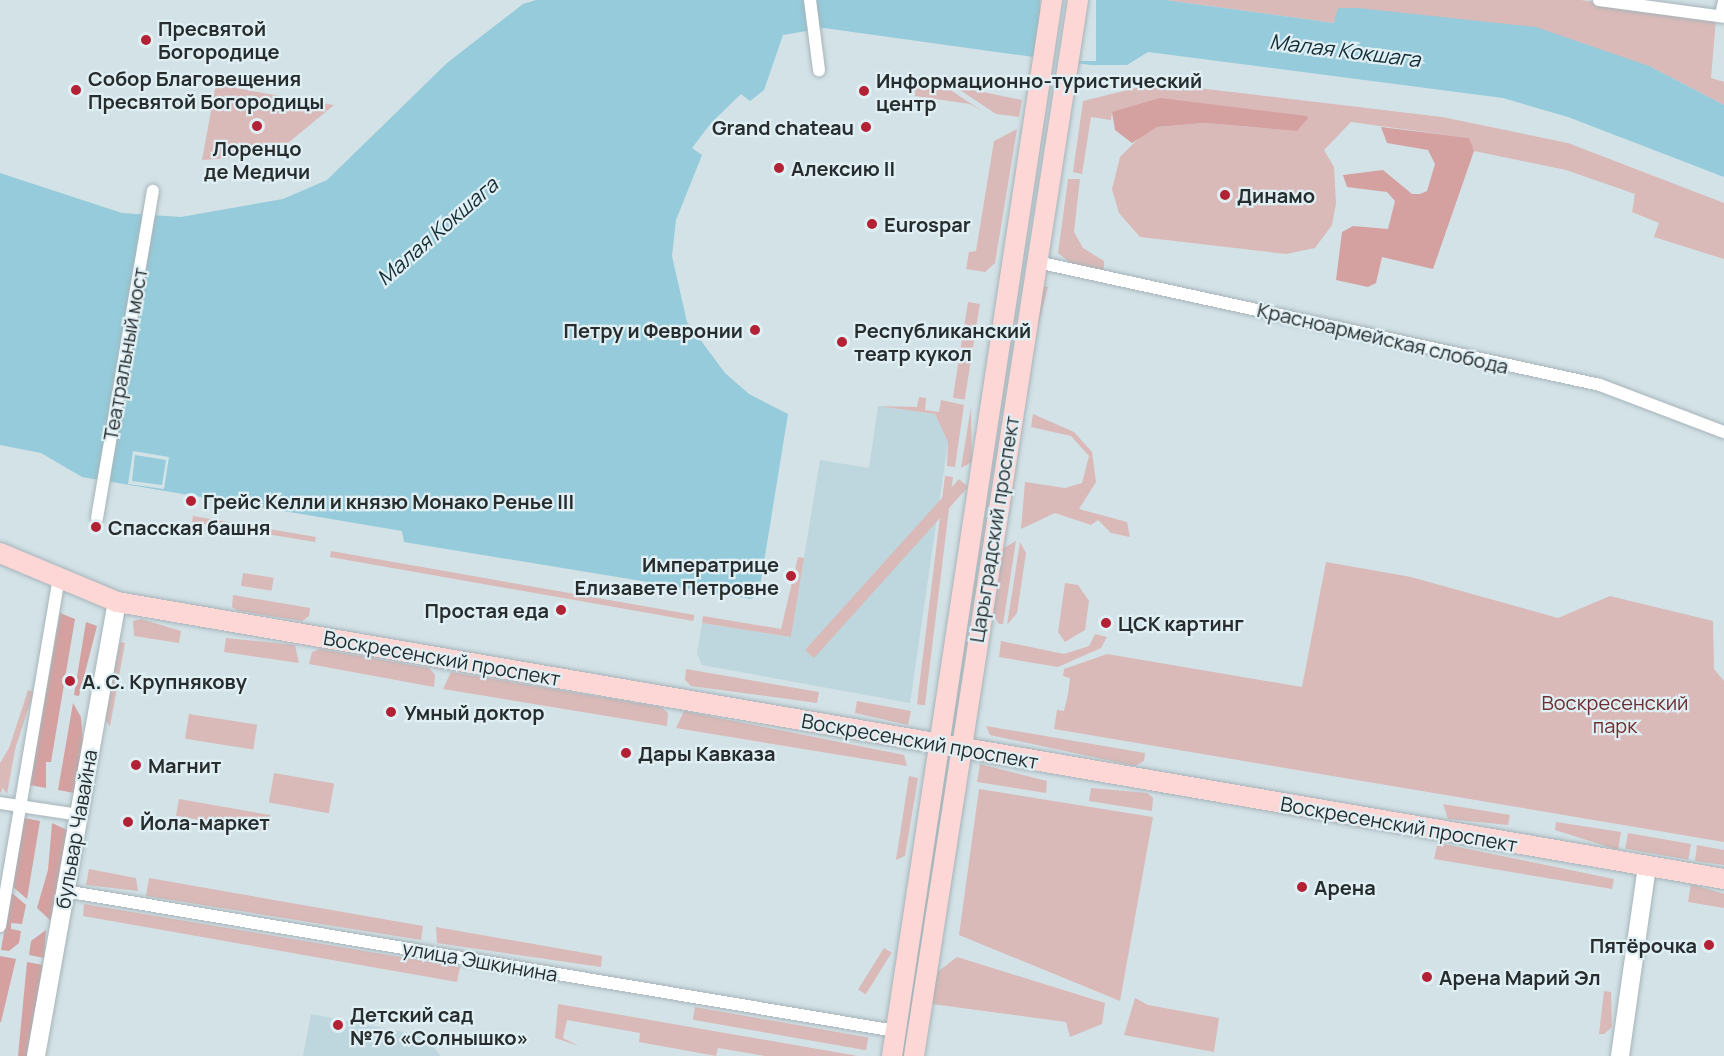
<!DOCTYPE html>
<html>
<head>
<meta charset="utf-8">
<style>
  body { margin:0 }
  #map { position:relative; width:1724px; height:1056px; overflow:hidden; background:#d3e2e7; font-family:Manrope,sans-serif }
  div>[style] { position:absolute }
  .built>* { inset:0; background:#bed6dd }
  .green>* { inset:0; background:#dabab8; transform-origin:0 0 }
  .forest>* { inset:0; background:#d4a1a0 }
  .water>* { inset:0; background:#95cbda }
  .pier>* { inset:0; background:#d3e2e7; transform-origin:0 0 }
  .roads { filter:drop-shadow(0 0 2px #a6b4b9) drop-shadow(0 0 2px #a6b4b9) }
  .street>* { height:12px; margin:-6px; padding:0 6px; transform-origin:6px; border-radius:6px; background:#fff }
  .secondary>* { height:18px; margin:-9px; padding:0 9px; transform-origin:9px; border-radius:9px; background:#fff }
  .primary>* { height:20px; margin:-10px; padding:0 10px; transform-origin:10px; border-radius:10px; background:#fcd7d6 }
  .dots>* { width:16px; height:16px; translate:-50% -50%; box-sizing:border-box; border:3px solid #e0eff4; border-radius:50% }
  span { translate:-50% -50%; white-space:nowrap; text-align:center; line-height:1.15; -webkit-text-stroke:4.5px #e0eff4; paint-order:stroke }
  .poi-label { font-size:20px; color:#272d2e; font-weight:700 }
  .left { translate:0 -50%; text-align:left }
  .right { translate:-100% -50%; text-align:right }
  .street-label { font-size:20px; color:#272d2e }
  .park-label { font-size:20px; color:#6d2e30 }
  .water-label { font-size:21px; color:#122d35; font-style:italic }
</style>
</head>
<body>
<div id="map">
  <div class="built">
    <i style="clip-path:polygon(878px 406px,935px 414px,948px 442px,910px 703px,702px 665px,697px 654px,702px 623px,791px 637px,820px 460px,869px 468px)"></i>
    <i style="clip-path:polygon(311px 1014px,424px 1036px,441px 1056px,303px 1056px)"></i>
  </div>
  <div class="green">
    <i style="clip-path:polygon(1165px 0,1581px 0,1716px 19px,1711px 78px,1724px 82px,1724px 105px,1649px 66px)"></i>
    <i style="clip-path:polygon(916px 82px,943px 85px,985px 113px,970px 104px,915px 96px)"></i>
    <i style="clip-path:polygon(1156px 83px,1442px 117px,1568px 143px,1724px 203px,1724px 259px,1654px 237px,1659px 223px,1632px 212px,1635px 194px,1566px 170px,1474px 151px,1468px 138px,1351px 122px,1324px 150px,1334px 167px,1336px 203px,1332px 225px,1315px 248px,1286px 254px,1140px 237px,1119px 213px,1112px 189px,1120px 157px,1141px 136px,1157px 127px,1205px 123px,1297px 131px,1112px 112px,1111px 120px,1091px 117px,1082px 174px,1073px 172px,1083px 101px)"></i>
    <i style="clip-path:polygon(216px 84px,263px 93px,334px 105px,288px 143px,243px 157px,202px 160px)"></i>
    <i style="clip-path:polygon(954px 86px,1022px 100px,1019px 117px,996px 114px)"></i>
    <i style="clip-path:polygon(1017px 129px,995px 263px,985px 272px,966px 269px,969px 252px,976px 251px,994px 141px)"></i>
    <i style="clip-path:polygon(1068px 179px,1080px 179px,1074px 232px,1083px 248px,1104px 261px,1104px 272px,1072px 264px,1058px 253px)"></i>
    <i style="left:1044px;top:286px;width:4px;height:137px;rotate:14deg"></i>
    <i style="left:968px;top:302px;width:12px;height:97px;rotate:9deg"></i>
    <i style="clip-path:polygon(919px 397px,926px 398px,925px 410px,939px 412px,941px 400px,964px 405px,955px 467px,947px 466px,948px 442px,935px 414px,878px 406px,917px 407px)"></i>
    <i style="clip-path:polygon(971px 407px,972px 462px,961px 468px)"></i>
    <i style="clip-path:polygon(1033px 414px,1074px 432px,1092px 452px,1096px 482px,1079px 509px,1127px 522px,1130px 537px,1111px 533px,1098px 520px,1091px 525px,1055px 513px,1021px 529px,1025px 482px,1065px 488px,1082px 483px,1089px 456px,1071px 436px,1031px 427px)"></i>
    <i style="left:945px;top:476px;width:8px;height:230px;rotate:7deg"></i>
    <i style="left:959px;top:479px;width:12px;height:230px;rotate:42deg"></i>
    <i style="clip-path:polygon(193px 516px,316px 537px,315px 542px,192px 522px)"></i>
    <i style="clip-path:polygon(1016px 541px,1003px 624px,999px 624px,992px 612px,1002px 549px)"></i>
    <i style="clip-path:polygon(1020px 542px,1026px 553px,1017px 613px,1007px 625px)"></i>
    <i style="left:331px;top:551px;width:369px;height:6px;rotate:10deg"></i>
    <i style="clip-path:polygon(798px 557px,804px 558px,791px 637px,702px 623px,703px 616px,781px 629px)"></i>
    <i style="clip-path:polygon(1326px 562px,1411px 577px,1558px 618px,1610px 596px,1713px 621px,1714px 669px,1724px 681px,1724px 842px,1054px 729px,1057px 710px,1064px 711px,1068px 694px,1070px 678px,1063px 676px,1064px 669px,1107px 654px,1302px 687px)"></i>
    <i style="left:243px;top:573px;width:31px;height:13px;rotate:9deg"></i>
    <i style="clip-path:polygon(1065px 583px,1078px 585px,1089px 601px,1085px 630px,1065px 642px,1058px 632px)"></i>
    <i style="clip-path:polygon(233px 595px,310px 608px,309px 616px,302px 621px,238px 611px,232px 607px)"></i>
    <i style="clip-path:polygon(141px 619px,181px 631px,179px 643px,134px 636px,133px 621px)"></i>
    <i style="clip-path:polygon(1095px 634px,1107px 637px,1101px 648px,1058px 667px,999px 657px,1001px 641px,1064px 654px,1089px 646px)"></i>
    <i style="clip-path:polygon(226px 638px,295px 645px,299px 663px,224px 652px)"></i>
    <i style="clip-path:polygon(120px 642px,125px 643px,110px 726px,105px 720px)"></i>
    <i style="clip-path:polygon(320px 649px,429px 668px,435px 675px,434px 687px,309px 664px,312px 652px)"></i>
    <i style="clip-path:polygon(686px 669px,819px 692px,817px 703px,691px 686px,685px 680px)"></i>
    <i style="clip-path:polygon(451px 672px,661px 707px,668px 713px,667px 726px,443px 689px)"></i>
    <i style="left:28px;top:690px;width:6px;height:106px;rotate:18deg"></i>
    <i style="clip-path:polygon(857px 701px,911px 711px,908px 725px,855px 713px)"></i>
    <i style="clip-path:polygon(684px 711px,904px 755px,907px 766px,676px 728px)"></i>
    <i style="left:189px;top:714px;width:69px;height:25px;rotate:9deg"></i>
    <i style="clip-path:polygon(986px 726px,1145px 753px,1144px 761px,1135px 766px,990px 735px)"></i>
    <i style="clip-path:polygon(12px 743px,16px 744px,7px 794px,0 784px,0 763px)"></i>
    <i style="clip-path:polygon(980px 764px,1047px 781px,1046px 793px,977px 782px)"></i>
    <i style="left:274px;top:773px;width:61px;height:30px;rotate:10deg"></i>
    <i style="clip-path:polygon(909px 776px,918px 778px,905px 856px,896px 860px)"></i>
    <i style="clip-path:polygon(1091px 788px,1147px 793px,1153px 798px,1152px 811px,1089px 801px)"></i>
    <i style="clip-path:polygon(979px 789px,1153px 817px,1120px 1001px,959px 935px)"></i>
    <i style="left:179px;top:799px;width:93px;height:17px;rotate:10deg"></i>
    <i style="clip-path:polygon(1443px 804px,1510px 815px,1508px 825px,1448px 819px)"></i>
    <i style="clip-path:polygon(1556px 822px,1621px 832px,1618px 850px,1555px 830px)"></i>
    <i style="left:1628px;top:833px;width:64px;height:16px;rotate:10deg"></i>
    <i style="clip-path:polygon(1444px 844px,1614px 879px,1612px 889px,1434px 859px,1437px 846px)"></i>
    <i style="clip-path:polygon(1697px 845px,1724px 850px,1724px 865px,1695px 861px)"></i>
    <i style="clip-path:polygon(89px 869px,136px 878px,138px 891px,86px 885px)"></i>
    <i style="clip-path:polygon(149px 878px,423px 926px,421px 940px,146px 896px)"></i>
    <i style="clip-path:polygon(1691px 884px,1724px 894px,1724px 908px,1688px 902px)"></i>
    <i style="clip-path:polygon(84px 904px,460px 967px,457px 982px,83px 916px)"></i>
    <i style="clip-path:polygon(436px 927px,602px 956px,601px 967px,437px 943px)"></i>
    <i style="left:884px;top:948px;width:9px;height:49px;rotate:32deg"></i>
    <i style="clip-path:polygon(957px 957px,1105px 1003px,1102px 1024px,1070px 1037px,1066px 1022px,932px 1004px,936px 973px)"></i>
    <i style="clip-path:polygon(1604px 991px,1611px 992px,1612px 1027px,1604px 1034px,1599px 1034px)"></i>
    <i style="clip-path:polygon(1135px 998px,1148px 1005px,1219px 1018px,1214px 1052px,1124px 1035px)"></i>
    <i style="clip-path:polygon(558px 1004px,858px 1056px,765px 1056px,718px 1048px,716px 1056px,639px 1042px,640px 1033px,567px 1020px,563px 1038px,579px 1046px,555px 1038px)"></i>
    <i style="left:695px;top:1007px;width:176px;height:13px;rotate:10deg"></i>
  </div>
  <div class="forest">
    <i style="clip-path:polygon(1160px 98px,1307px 116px,1308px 118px,1297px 131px,1205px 123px,1157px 127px,1132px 143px,1115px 130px,1112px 112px)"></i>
    <i style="clip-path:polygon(1381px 127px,1469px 138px,1474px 151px,1433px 269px,1382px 257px,1376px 283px,1368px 287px,1336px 280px,1342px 232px,1353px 226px,1388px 229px,1395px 201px,1387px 192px,1347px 187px,1343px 175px,1383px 170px,1412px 194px,1420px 194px,1427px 191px,1435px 164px,1428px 150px,1387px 143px)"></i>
    <i style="clip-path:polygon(60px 613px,75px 619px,51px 762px,46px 762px,46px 788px,30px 785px)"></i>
    <i style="clip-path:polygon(86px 622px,97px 626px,79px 696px,74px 695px)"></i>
    <i style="clip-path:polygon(73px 703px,81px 717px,83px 743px,74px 793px,58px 790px)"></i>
    <i style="clip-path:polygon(24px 818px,40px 821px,27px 899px,12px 886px)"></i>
    <i style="clip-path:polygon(52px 823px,67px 830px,51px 921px,37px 908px,48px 870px)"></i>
    <i style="clip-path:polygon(11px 892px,26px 905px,22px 924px,11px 923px,11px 929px,21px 931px,19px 943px,9px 951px,1px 950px)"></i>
    <i style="clip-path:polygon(46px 930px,44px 958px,29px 955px,31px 941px)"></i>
    <i style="clip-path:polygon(0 956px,16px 959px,1px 1022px,0 1022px)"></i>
    <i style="clip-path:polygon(27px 962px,43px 965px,27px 1056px,18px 1056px)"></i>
  </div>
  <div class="water">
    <i style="clip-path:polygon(536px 0,1165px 0,1334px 23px,1338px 8px,1358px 8px,1536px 27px,1649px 66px,1724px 105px,1724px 177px,1568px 117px,1503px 98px,1148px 52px,1127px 65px,1091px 65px,824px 28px,783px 35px,764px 90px,750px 101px,741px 94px,711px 123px,692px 148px,702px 155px,676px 220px,672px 256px,687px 322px,725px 373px,749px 394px,788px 414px,759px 593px,751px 599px,404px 542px,402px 531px,82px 477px,41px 453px,0 445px,0 173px,122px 213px,181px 217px,283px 199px,327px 180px,447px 63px,523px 4px)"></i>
  </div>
  <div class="pier">
    <i style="left:1040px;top:0;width:56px;height:61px"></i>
    <i style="clip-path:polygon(evenodd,133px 451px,169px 457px,164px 489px,128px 484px,133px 451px,135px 455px,166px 460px,162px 485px,132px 481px,135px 455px)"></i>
  </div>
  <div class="roads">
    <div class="street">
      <i style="left:810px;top:0;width:71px;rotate:82.7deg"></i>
      <i style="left:1599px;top:0;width:126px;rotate:7.7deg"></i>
      <i style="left:1721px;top:16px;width:16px;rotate:-79deg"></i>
      <i style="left:1037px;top:262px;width:576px;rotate:12.32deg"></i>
      <i style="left:1600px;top:385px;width:133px;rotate:20.8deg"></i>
      <i style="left:97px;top:518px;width:332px;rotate:-80.3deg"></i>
      <i style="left:0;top:803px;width:80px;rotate:8.6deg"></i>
      <i style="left:65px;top:891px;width:842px;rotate:9.57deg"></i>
      <i style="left:0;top:926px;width:353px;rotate:-80.4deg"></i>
    </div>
    <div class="secondary">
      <i style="left:36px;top:1056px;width:461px;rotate:-79.9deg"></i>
      <i style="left:1620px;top:1056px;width:192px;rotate:-81.9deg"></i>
    </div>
    <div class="primary">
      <i style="left:0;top:553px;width:127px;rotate:22.7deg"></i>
      <i style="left:117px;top:602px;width:1631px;rotate:9.78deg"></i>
      <i style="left:892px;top:1056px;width:1068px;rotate:-81.38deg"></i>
      <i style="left:914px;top:1056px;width:1069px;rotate:-81.17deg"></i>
    </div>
  </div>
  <div class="dots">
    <i style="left:146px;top:40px;background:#b32134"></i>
    <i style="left:76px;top:90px;background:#b32134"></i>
    <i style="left:864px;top:91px;background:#b32134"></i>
    <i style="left:257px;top:126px;background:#b32134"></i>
    <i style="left:866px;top:127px;background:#b32134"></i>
    <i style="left:779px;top:168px;background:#b32134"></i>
    <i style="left:1225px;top:195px;background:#b32134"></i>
    <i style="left:872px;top:224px;background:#b32134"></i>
    <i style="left:755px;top:330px;background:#b32134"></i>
    <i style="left:842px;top:342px;background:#b32134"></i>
    <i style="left:191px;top:501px;background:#b32134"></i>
    <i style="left:96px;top:527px;background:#b32134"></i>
    <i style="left:791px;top:576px;background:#b32134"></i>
    <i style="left:561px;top:610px;background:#b32134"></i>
    <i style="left:1106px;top:623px;background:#b32134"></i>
    <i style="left:70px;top:681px;background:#b32134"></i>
    <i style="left:391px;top:712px;background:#b32134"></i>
    <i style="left:626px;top:753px;background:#b32134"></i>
    <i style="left:136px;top:765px;background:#b32134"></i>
    <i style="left:128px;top:822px;background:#b32134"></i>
    <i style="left:1302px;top:887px;background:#b32134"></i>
    <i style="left:1709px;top:945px;background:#b32134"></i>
    <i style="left:1427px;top:977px;background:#b32134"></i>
    <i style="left:338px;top:1025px;background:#b32134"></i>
  </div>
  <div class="poi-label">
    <span class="left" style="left:158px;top:40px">Пресвятой<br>Богородице</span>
    <span class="left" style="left:88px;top:90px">Собор Благовещения<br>Пресвятой Богородицы</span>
    <span class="left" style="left:876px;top:92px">Информационно-туристический<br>центр</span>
    <span class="right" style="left:854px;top:127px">Grand chateau</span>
    <span style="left:257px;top:160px">Лоренцо<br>де Медичи</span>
    <span class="left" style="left:791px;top:168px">Алексию II</span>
    <span class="left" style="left:1237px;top:195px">Динамо</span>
    <span class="left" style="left:884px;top:224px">Eurospar</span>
    <span class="right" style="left:743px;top:330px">Петру и Февронии</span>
    <span class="left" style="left:854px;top:342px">Республиканский<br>театр кукол</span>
    <span class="left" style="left:203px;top:501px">Грейс Келли и князю Монако Ренье III</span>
    <span class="left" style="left:108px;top:527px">Спасская башня</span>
    <span class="right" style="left:779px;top:576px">Императрице<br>Елизавете Петровне</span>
    <span class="right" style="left:549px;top:610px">Простая еда</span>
    <span class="left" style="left:1118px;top:623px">ЦСК картинг</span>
    <span class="left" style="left:82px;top:681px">А. С. Крупнякову</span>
    <span class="left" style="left:404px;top:712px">Умный доктор</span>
    <span class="left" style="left:638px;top:753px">Дары Кавказа</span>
    <span class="left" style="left:148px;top:765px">Магнит</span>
    <span class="left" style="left:140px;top:822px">Йола-маркет</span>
    <span class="left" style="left:1314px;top:887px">Арена</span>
    <span class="right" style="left:1697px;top:945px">Пятёрочка</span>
    <span class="left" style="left:1439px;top:977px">Арена Марий Эл</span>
    <span class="left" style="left:350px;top:1026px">Детский сад<br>№76 «Солнышко»</span>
  </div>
  <div class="street-label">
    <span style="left:1383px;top:338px;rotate:13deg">Красноармейская слобода</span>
    <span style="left:125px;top:354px;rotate:-80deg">Театральный мост</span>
    <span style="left:994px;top:529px;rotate:-81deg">Царьградский проспект</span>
    <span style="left:442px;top:658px;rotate:10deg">Воскресенский проспект</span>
    <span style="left:920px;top:741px;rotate:10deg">Воскресенский проспект</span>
    <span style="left:1399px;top:824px;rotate:10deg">Воскресенский проспект</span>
    <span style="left:76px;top:829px;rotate:-80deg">бульвар Чавайна</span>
    <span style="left:480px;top:961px;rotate:10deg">улица Эшкинина</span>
  </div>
  <div class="park-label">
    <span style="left:1615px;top:714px">Воскресенский<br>парк</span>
  </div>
  <div class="water-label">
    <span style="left:1345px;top:50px;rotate:7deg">Малая Кокшага</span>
    <span style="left:437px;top:231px;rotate:-41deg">Малая Кокшага</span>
  </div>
</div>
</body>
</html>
